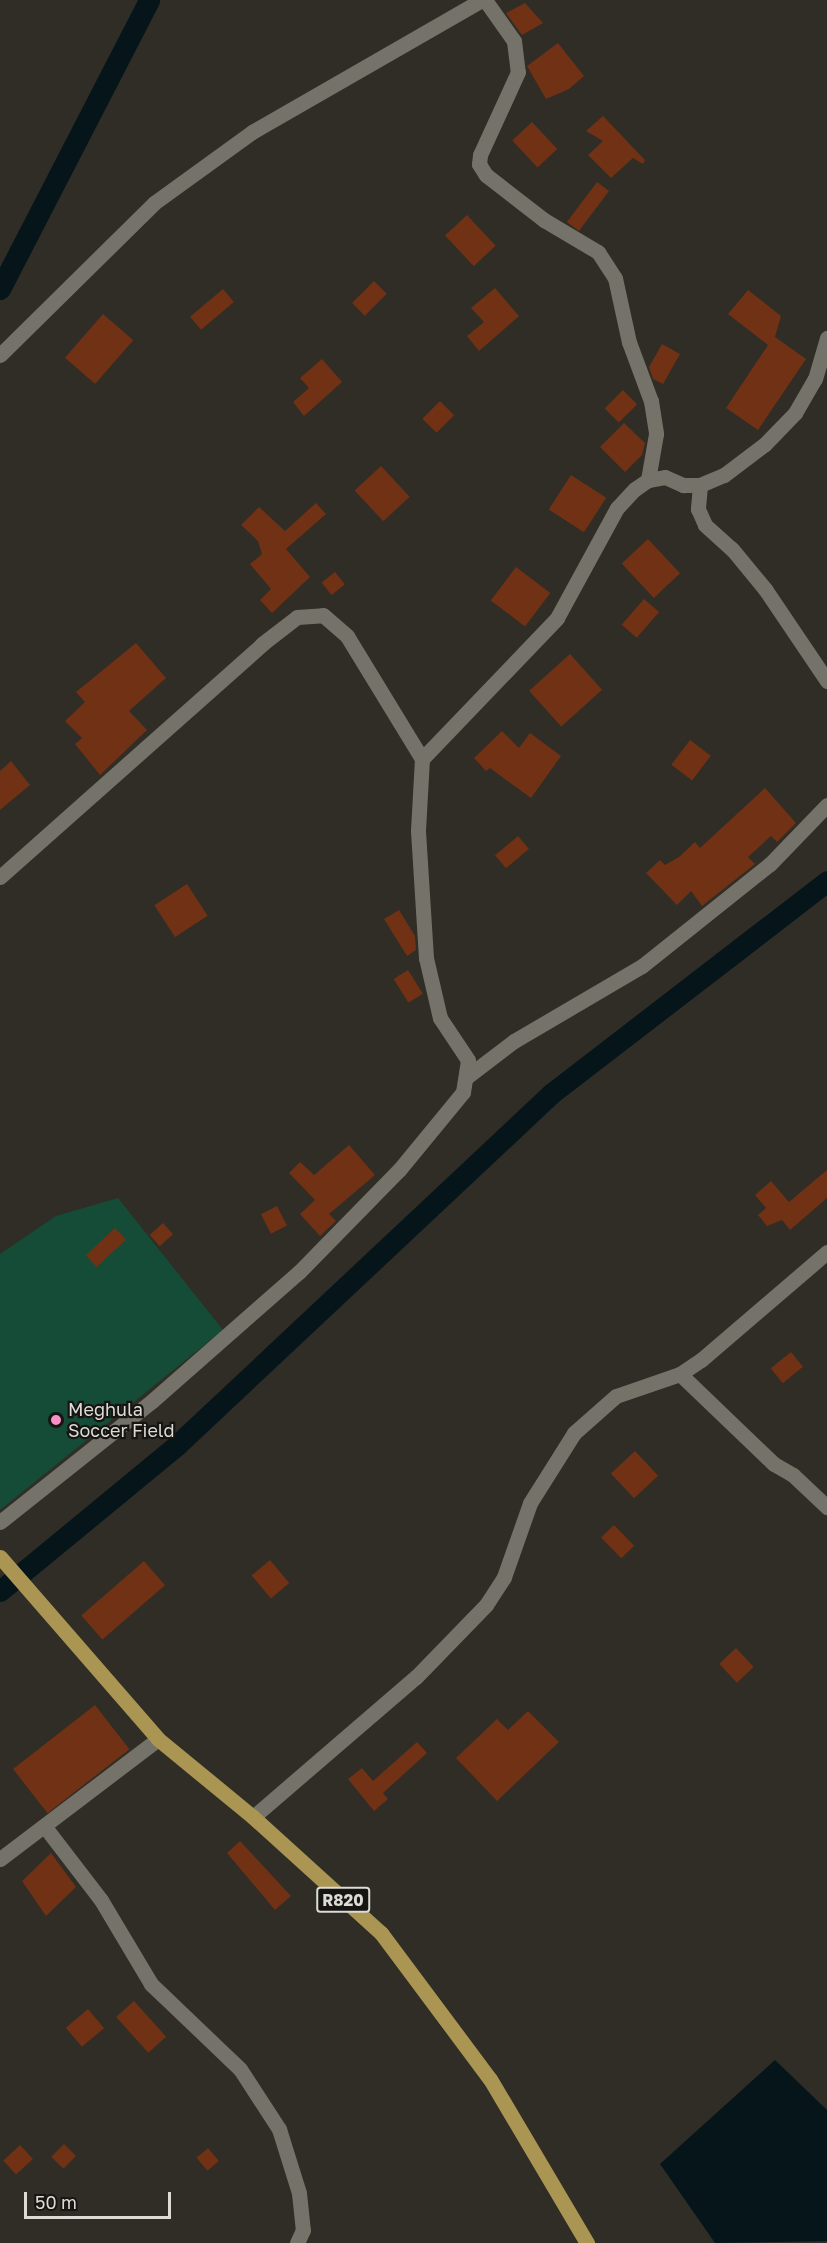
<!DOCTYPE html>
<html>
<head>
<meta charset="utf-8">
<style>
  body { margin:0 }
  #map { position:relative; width:827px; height:2243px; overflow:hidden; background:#2f2d25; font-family:"Golos Text",sans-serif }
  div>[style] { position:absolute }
  .green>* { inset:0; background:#154c37 }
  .water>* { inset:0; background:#06151a }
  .canal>* { height:21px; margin:-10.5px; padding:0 10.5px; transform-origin:10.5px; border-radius:10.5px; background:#06151a }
  .building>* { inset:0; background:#703115; transform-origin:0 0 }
  .minor>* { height:15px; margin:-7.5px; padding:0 7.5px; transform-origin:7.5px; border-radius:7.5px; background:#757369 }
  .major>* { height:15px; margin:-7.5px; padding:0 7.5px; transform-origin:7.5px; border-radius:7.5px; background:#aa9552 }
  .dots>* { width:16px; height:16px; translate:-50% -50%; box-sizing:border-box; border:3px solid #161512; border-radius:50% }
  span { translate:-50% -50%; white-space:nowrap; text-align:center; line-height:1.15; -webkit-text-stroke:4.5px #161512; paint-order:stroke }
  .shield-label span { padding:2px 4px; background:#161512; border:2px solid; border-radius:4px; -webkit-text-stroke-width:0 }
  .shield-label { font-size:16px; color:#dcdbd6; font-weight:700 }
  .poi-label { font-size:18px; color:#dcdbd6 }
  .left { translate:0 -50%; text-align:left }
  .scale { position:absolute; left:24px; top:2192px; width:147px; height:27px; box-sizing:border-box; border:3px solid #dcdbd6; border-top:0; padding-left:8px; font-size:18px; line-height:21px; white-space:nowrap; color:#dcdbd6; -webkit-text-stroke:4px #161512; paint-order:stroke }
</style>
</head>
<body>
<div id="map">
  <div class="green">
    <i style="clip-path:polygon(118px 1198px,223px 1330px,0 1510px,0 1254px,56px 1216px)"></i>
  </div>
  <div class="water">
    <i style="clip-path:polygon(775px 2060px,827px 2110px,827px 2241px,715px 2243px,660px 2164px)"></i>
  </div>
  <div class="canal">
    <i style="left:0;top:289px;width:325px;rotate:-62.7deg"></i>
    <i style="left:0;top:1591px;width:229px;rotate:-39.5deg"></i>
    <i style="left:177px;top:1445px;width:514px;rotate:-43.19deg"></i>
    <i style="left:552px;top:1093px;width:347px;rotate:-37.6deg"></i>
  </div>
  <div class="building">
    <i style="clip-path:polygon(525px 3px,543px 23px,522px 35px,506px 13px)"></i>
    <i style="clip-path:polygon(558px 43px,584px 76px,569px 89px,546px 99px,527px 66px)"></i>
    <i style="clip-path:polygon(603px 116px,645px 160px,643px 164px,633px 158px,611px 178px,588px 155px,603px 141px,586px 131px)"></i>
    <i style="left:532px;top:122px;width:37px;height:27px;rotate:47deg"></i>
    <i style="left:597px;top:182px;width:15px;height:50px;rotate:37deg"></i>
    <i style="left:467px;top:215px;width:42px;height:30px;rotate:47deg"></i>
    <i style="left:374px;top:281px;width:18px;height:31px;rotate:45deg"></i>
    <i style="clip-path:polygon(495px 288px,519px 316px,479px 351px,467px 336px,484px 322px,471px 308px)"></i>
    <i style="left:223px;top:289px;width:17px;height:43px;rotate:50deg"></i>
    <i style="clip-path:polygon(748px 290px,781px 316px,775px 337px,806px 359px,758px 430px,726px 408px,768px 345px,728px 314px)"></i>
    <i style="left:103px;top:314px;width:40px;height:58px;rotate:41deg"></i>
    <i style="clip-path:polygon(662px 344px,680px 354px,663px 384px,653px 379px,649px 367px)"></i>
    <i style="clip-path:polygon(322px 359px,342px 382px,304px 416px,293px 402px,309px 388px,300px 378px)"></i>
    <i style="left:623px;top:390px;width:20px;height:26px;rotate:45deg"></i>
    <i style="left:440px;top:401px;width:20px;height:25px;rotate:45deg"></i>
    <i style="clip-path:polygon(624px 423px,645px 443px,642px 455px,625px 472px,600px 447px)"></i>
    <i style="left:381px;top:466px;width:42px;height:36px;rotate:47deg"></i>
    <i style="left:571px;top:475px;width:42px;height:41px;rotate:33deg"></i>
    <i style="clip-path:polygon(316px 503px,326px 514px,286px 549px,310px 577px,272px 613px,260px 600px,271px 589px,250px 564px,262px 554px,258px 541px,241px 525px,259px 507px,285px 531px)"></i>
    <i style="left:648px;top:539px;width:47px;height:36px;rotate:47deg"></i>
    <i style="left:516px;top:567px;width:43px;height:42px;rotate:37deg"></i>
    <i style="left:335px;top:572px;width:16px;height:17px;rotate:52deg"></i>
    <i style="left:644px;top:599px;width:20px;height:34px;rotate:41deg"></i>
    <i style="clip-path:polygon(136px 643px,166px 678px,129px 711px,147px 730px,100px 775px,75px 744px,82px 738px,65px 721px,85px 702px,76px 692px)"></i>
    <i style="left:570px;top:654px;width:48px;height:55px;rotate:48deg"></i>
    <i style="clip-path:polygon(502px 731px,519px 748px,530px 733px,561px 756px,531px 798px,490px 768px,486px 771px,474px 758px)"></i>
    <i style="left:690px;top:740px;width:26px;height:31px;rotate:37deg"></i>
    <i style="clip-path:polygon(11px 761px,30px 785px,0 810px,0 771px)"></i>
    <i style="clip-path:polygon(765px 788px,796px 823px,777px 842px,771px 836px,748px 857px,755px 864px,702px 906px,691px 891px,677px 905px,646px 873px,660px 860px,665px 865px,679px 857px,695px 842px,700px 848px)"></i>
    <i style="left:518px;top:836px;width:17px;height:30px;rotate:50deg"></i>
    <i style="left:187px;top:884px;width:38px;height:39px;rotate:57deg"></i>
    <i style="clip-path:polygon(399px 910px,415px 936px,416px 950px,407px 956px,384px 919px)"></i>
    <i style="left:408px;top:970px;width:28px;height:17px;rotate:58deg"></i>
    <i style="clip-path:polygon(349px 1145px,375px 1175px,329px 1214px,336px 1221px,320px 1236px,300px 1214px,315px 1200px,289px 1173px,300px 1162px,314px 1175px)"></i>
    <i style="clip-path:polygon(827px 1170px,827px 1198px,790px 1230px,782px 1220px,767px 1226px,758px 1215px,766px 1208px,755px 1195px,771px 1181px,789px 1202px)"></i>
    <i style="left:277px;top:1206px;width:22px;height:18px;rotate:63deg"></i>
    <i style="left:163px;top:1223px;width:15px;height:18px;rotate:48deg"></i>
    <i style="left:115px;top:1228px;width:16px;height:40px;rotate:47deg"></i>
    <i style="left:791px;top:1352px;width:19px;height:26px;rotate:51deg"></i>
    <i style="left:635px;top:1451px;width:34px;height:33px;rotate:47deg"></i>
    <i style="left:614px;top:1525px;width:29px;height:18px;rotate:46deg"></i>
    <i style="left:270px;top:1560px;width:30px;height:24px;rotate:50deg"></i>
    <i style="left:144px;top:1561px;width:32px;height:83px;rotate:49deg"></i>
    <i style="left:736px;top:1648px;width:26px;height:23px;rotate:47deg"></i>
    <i style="left:95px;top:1705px;width:56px;height:104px;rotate:52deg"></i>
    <i style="clip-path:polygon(528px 1711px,559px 1742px,497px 1801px,456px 1758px,497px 1719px,508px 1730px)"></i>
    <i style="clip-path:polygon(417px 1742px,427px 1753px,383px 1793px,388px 1799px,374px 1811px,348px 1779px,362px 1768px,373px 1781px)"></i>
    <i style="clip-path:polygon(240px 1841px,291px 1896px,275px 1910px,227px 1853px)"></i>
    <i style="clip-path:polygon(51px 1853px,76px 1887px,46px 1916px,22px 1881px)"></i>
    <i style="left:134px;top:2001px;width:48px;height:24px;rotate:48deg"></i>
    <i style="left:88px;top:2009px;width:25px;height:29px;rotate:50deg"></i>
    <i style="left:64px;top:2144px;width:17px;height:18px;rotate:45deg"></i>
    <i style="left:20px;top:2145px;width:19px;height:23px;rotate:47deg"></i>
    <i style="left:208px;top:2148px;width:17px;height:15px;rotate:50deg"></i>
  </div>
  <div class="minor">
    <i style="left:485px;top:0;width:50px;rotate:54.7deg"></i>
    <i style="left:514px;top:41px;width:31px;rotate:83deg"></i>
    <i style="left:518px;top:72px;width:91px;rotate:114.6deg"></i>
    <i style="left:480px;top:155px;width:9px;rotate:96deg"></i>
    <i style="left:479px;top:164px;width:13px;rotate:58deg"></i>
    <i style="left:486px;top:175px;width:73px;rotate:37.8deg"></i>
    <i style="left:544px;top:220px;width:63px;rotate:30.7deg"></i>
    <i style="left:598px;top:252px;width:31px;rotate:57deg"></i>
    <i style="left:615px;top:278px;width:66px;rotate:77.7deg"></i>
    <i style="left:629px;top:342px;width:63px;rotate:69.6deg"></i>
    <i style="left:651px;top:401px;width:33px;rotate:81deg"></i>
    <i style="left:656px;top:434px;width:47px;rotate:99.9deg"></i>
    <i style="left:0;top:355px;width:216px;rotate:-44.6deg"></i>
    <i style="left:154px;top:203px;width:121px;rotate:-35.9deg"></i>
    <i style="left:252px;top:132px;width:265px;rotate:-29.9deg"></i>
    <i style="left:700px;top:485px;width:24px;rotate:95deg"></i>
    <i style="left:698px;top:509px;width:17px;rotate:66deg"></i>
    <i style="left:705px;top:525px;width:36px;rotate:42deg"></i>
    <i style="left:732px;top:549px;width:52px;rotate:50.5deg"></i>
    <i style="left:765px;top:589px;width:111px;rotate:56deg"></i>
    <i style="left:0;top:877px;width:351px;rotate:-41.6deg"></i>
    <i style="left:262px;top:644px;width:44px;rotate:-37.6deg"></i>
    <i style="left:297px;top:617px;width:26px;rotate:-4deg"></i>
    <i style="left:323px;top:615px;width:32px;rotate:41deg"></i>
    <i style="left:347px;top:636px;width:144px;rotate:58.6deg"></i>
    <i style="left:468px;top:1076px;width:58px;rotate:-37.3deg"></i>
    <i style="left:514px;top:1041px;width:148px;rotate:-30.4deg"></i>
    <i style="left:642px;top:966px;width:164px;rotate:-38.6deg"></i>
    <i style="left:770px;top:864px;width:82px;rotate:-46deg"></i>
    <i style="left:680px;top:1374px;width:130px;rotate:43.8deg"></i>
    <i style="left:774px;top:1464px;width:22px;rotate:30deg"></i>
    <i style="left:793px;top:1475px;width:47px;rotate:43.3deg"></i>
    <i style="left:0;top:1522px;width:194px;rotate:-38.5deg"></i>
    <i style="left:152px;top:1401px;width:196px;rotate:-41.3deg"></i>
    <i style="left:299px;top:1272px;width:143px;rotate:-45.6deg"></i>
    <i style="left:399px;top:1170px;width:101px;rotate:-50.6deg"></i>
    <i style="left:463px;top:1092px;width:32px;rotate:-81deg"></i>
    <i style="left:468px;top:1060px;width:50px;rotate:-123.7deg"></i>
    <i style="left:440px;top:1018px;width:62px;rotate:-103.1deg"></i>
    <i style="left:426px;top:958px;width:128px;rotate:-93.6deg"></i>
    <i style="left:418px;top:830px;width:71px;rotate:-86.8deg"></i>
    <i style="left:422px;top:759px;width:195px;rotate:-46.2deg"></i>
    <i style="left:557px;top:618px;width:125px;rotate:-61.4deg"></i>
    <i style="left:617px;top:508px;width:26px;rotate:-47deg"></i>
    <i style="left:635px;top:489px;width:16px;rotate:-35deg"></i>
    <i style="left:648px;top:480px;width:17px;rotate:-10deg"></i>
    <i style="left:665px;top:477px;width:20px;rotate:24deg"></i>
    <i style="left:683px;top:485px;width:17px"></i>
    <i style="left:700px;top:485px;width:26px;rotate:-23deg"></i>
    <i style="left:724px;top:475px;width:51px;rotate:-37.1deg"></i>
    <i style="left:765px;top:444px;width:43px;rotate:-45.9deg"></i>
    <i style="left:795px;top:413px;width:39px;rotate:-60deg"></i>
    <i style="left:815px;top:379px;width:43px;rotate:-73.7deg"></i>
    <i style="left:253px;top:1817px;width:215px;rotate:-40.7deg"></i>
    <i style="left:416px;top:1677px;width:100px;rotate:-45.8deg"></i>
    <i style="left:486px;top:1605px;width:33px;rotate:-57deg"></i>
    <i style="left:504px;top:1577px;width:78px;rotate:-70.6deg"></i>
    <i style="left:530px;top:1503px;width:83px;rotate:-57.8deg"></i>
    <i style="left:574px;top:1433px;width:56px;rotate:-41.4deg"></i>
    <i style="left:616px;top:1396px;width:68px;rotate:-19deg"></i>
    <i style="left:680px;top:1374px;width:25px;rotate:-34deg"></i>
    <i style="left:701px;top:1360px;width:166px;rotate:-40.6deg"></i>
    <i style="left:45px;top:1827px;width:92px;rotate:52.5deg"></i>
    <i style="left:101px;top:1900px;width:98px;rotate:59.2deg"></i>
    <i style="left:151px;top:1984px;width:123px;rotate:43.7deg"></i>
    <i style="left:240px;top:2069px;width:72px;rotate:57deg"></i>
    <i style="left:279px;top:2129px;width:67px;rotate:72.6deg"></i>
    <i style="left:299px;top:2193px;width:37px;rotate:84deg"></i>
    <i style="left:303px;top:2230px;width:14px;rotate:115deg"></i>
    <i style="left:0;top:1859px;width:198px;rotate:-37.2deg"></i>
  </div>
  <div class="major">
    <i style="left:0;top:1557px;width:241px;rotate:49deg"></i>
    <i style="left:158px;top:1739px;width:123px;rotate:39.4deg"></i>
    <i style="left:253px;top:1817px;width:173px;rotate:42.2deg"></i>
    <i style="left:381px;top:1933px;width:182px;rotate:53.3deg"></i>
    <i style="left:490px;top:2079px;width:191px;rotate:59.4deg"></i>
  </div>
  <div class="dots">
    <i style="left:56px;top:1420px;background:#fa8fc7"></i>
  </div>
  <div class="shield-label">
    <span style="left:343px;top:1900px">R820</span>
  </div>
  <div class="poi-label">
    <span class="left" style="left:68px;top:1420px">Meghula<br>Soccer Field</span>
  </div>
  <div class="scale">50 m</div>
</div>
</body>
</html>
